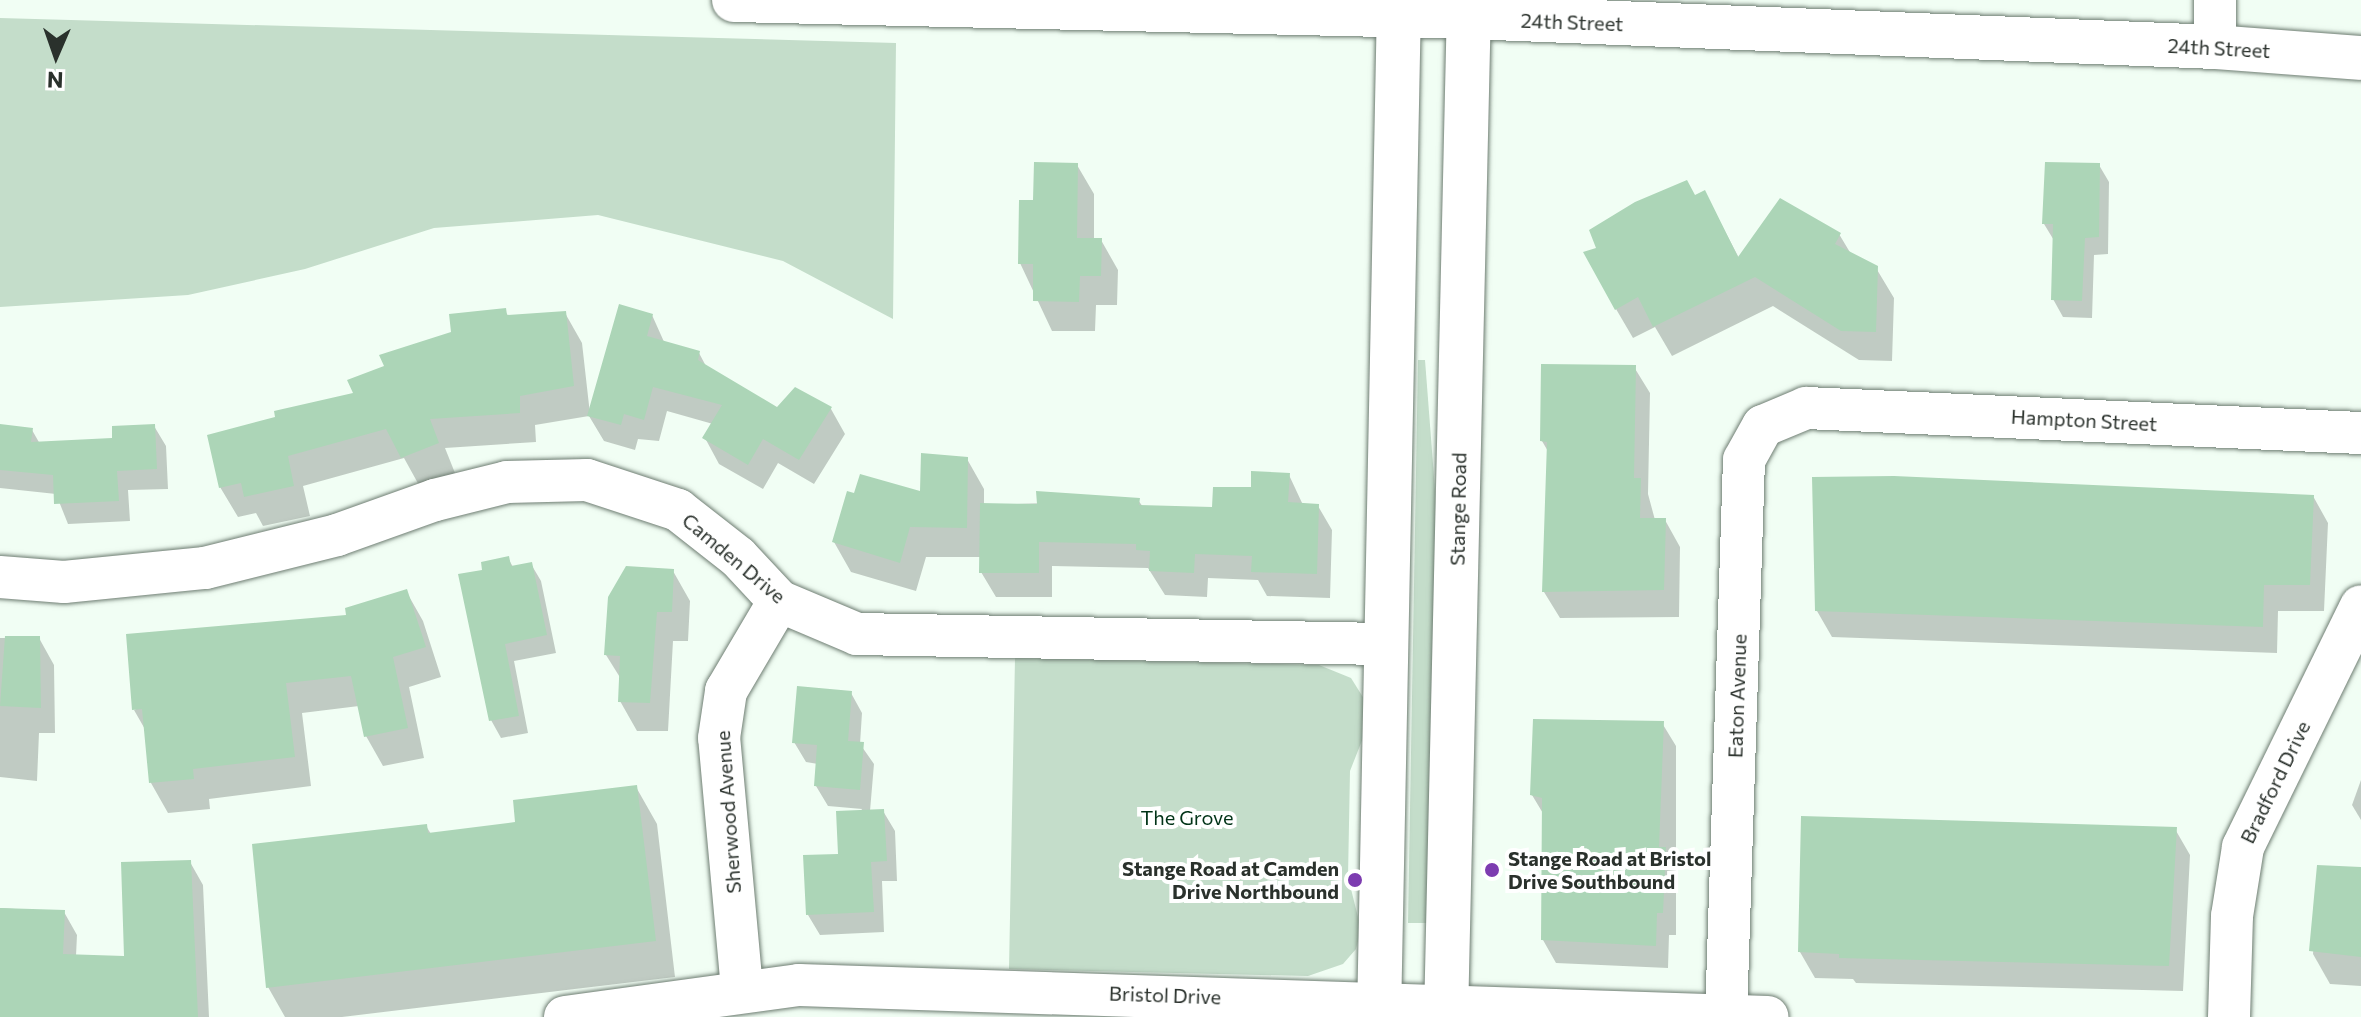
<!DOCTYPE html>
<html>
<head>
<meta charset="utf-8">
<style>
  body { margin:0 }
  #map { position:relative; width:2361px; height:1017px; overflow:hidden; background:#f1fef4; font-family:Commissioner,sans-serif }
  div>[style] { position:absolute }
  .green>* { inset:0; background:#c4ddca }
  .shadow>* { inset:0; background:#0003 }
  .building>* { inset:0; background:#acd5b7 }
  .roads { filter:drop-shadow(0 0 2px #6e7d72) drop-shadow(0 0 2px #6e7d72) }
  .street>* { height:42px; margin:-21px; padding:0 21px; transform-origin:21px; border-radius:21px; background:#fff }
  .secondary>* { height:44px; margin:-22px; padding:0 22px; transform-origin:22px; border-radius:22px; background:#fff }
  .dots>* { width:22px; height:22px; translate:-50% -50%; box-sizing:border-box; border:4px solid #fff; border-radius:50% }
  span { translate:-50% -50%; white-space:nowrap; text-align:center; line-height:1.15; -webkit-text-stroke:8px #fff; paint-order:stroke }
  .street-label { font-size:20px; color:#2a312c }
  .park-label { font-size:20px; color:#013317 }
  .poi-label { font-size:20px; color:#2a312c; font-weight:700 }
  .left { translate:0 -50%; text-align:left }
  .right { translate:-100% -50%; text-align:right }
  .north { position:absolute; left:16px; top:16px; width:80px; height:80px; -webkit-text-stroke:6px #fff; paint-order:stroke; rotate:182deg; font-size:22px; font-weight:700; line-height:32px; text-align:center; color:#2a312c }
  .north::after { content:''; display:block; margin:auto; width:28px; height:36px; background:#2a312c; clip-path:polygon(50% 0,100% 100%,50% 72%,0 100%) }
</style>
</head>
<body>
<div id="map">
  <div class="green">
    <i style="clip-path:polygon(0 18px,896px 43px,893px 319px,783px 261px,598px 215px,434px 228px,305px 269px,188px 295px,0 307px)"></i>
    <i style="clip-path:polygon(1418px 360px,1425px 360px,1441px 568px,1436px 923px,1408px 923px)"></i>
    <i style="clip-path:polygon(1015px 658px,1319px 665px,1351px 678px,1366px 702px,1363px 738px,1350px 771px,1348px 877px,1361px 929px,1356px 949px,1343px 964px,1308px 976px,1009px 969px)"></i>
  </div>
  <div class="shadow">
    <i style="clip-path:polygon(1077px 165px,1094px 194px,1094px 240px,1101px 240px,1118px 270px,1117px 305px,1096px 305px,1095px 331px,1052px 331px,1020px 263px,1035px 202px)"></i>
    <i style="clip-path:polygon(2099px 165px,2109px 182px,2108px 254px,2094px 255px,2092px 318px,2063px 317px,2053px 299px,2055px 242px,2044px 224px)"></i>
    <i style="clip-path:polygon(1705px 193px,1739px 258px,1839px 234px,1851px 254px,1876px 268px,1894px 298px,1892px 361px,1859px 360px,1773px 306px,1672px 356px,1655px 327px,1633px 338px,1616px 309px,1599px 249px)"></i>
    <i style="clip-path:polygon(505px 311px,509px 317px,565px 313px,582px 343px,590px 414px,652px 315px,665px 344px,699px 353px,707px 368px,778px 410px,831px 409px,845px 434px,814px 484px,778px 463px,763px 489px,719px 464px,705px 438px,713px 424px,667px 411px,659px 441px,638px 439px,635px 450px,604px 441px,589px 416px,535px 425px,536px 442px,445px 448px,455px 473px,420px 487px,404px 458px,303px 486px,310px 516px,263px 526px,256px 513px,238px 517px,220px 487px,356px 394px,386px 367px)"></i>
    <i style="clip-path:polygon(1634px 367px,1650px 393px,1648px 494px,1655px 520px,1665px 520px,1680px 547px,1679px 617px,1560px 618px,1544px 592px,1549px 453px,1542px 441px)"></i>
    <i style="clip-path:polygon(0 426px,32px 430px,40px 444px,114px 439px,154px 426px,166px 446px,168px 489px,128px 490px,130px 521px,68px 524px,56px 494px,0 488px)"></i>
    <i style="clip-path:polygon(967px 459px,984px 489px,984px 505px,1138px 500px,1143px 507px,1214px 509px,1289px 475px,1303px 505px,1318px 506px,1332px 530px,1330px 598px,1267px 596px,1258px 580px,1208px 578px,1207px 597px,1165px 595px,1148px 568px,1052px 566px,1052px 597px,996px 597px,981px 572px,982px 557px,926px 557px,916px 591px,851px 572px,834px 542px,922px 493px)"></i>
    <i style="clip-path:polygon(2313px 496px,2328px 523px,2324px 611px,2278px 611px,2277px 653px,1832px 637px,1817px 611px)"></i>
    <i style="clip-path:polygon(508px 558px,513px 567px,531px 564px,541px 581px,556px 653px,514px 661px,528px 733px,501px 738px,491px 720px,485px 571px)"></i>
    <i style="clip-path:polygon(673px 571px,690px 601px,688px 641px,673px 641px,668px 731px,637px 731px,620px 701px,621px 679px,606px 655px)"></i>
    <i style="clip-path:polygon(406px 591px,423px 621px,441px 677px,409px 687px,424px 758px,383px 766px,366px 736px,359px 706px,302px 713px,311px 786px,209px 799px,210px 809px,168px 813px,151px 783px,146px 731px,134px 710px)"></i>
    <i style="clip-path:polygon(0 638px,39px 638px,54px 665px,55px 733px,39px 733px,37px 781px,0 777px)"></i>
    <i style="clip-path:polygon(851px 693px,862px 713px,860px 744px,874px 764px,870px 811px,883px 811px,895px 831px,897px 881px,882px 881px,884px 932px,820px 935px,808px 915px,862px 809px,828px 806px,816px 786px,818px 764px,806px 762px,794px 742px)"></i>
    <i style="clip-path:polygon(1662px 723px,1676px 746px,1676px 935px,1669px 935px,1668px 968px,1556px 963px,1543px 940px,1544px 815px,1532px 795px)"></i>
    <i style="clip-path:polygon(2361px 780px,2361px 820px,2352px 805px)"></i>
    <i style="clip-path:polygon(636px 787px,657px 824px,675px 977px,342px 1017px,285px 1017px,268px 987px,426px 826px,431px 834px,518px 824px)"></i>
    <i style="clip-path:polygon(2175px 829px,2190px 855px,2183px 991px,1856px 983px,1853px 979px,1815px 978px,1800px 952px)"></i>
    <i style="clip-path:polygon(190px 862px,203px 885px,209px 1017px,0 1017px,0 908px,64px 912px,77px 935px,76px 956px,126px 958px)"></i>
    <i style="clip-path:polygon(2319px 867px,2361px 869px,2361px 986px,2330px 984px,2313px 954px)"></i>
  </div>
  <div class="building">
    <i style="clip-path:polygon(1034px 162px,1078px 163px,1077px 238px,1102px 238px,1101px 276px,1080px 276px,1079px 302px,1033px 301px,1033px 264px,1018px 264px,1019px 200px,1033px 200px)"></i>
    <i style="clip-path:polygon(2045px 162px,2100px 163px,2099px 237px,2085px 238px,2082px 301px,2051px 300px,2053px 224px,2042px 224px)"></i>
    <i style="clip-path:polygon(1687px 180px,1695px 195px,1705px 190px,1738px 257px,1780px 198px,1841px 233px,1835px 244px,1878px 266px,1876px 332px,1841px 331px,1755px 277px,1653px 327px,1638px 297px,1615px 310px,1583px 252px,1596px 248px,1589px 230px,1635px 202px)"></i>
    <i style="clip-path:polygon(619px 304px,653px 314px,647px 336px,700px 351px,698px 360px,777px 407px,795px 387px,832px 407px,799px 460px,763px 439px,748px 465px,702px 438px,722px 405px,653px 387px,644px 420px,624px 414px,621px 425px,587px 416px)"></i>
    <i style="clip-path:polygon(506px 308px,507px 315px,566px 311px,574px 386px,520px 396px,520px 413px,430px 419px,439px 443px,401px 458px,386px 429px,288px 456px,294px 486px,244px 497px,241px 483px,219px 488px,207px 435px,275px 417px,274px 411px,353px 393px,347px 380px,384px 366px,379px 355px,451px 332px,449px 314px)"></i>
    <i style="clip-path:polygon(1541px 364px,1636px 365px,1634px 478px,1641px 478px,1640px 518px,1666px 518px,1664px 590px,1542px 592px,1547px 442px,1540px 441px)"></i>
    <i style="clip-path:polygon(0 424px,33px 428px,31px 442px,112px 438px,112px 426px,155px 424px,157px 469px,117px 471px,119px 501px,54px 504px,53px 475px,0 470px)"></i>
    <i style="clip-path:polygon(921px 453px,968px 457px,967px 528px,910px 527px,900px 563px,832px 542px,847px 491px,854px 493px,860px 474px,920px 491px)"></i>
    <i style="clip-path:polygon(1251px 471px,1290px 473px,1288px 502px,1319px 504px,1317px 574px,1251px 572px,1252px 556px,1195px 554px,1194px 573px,1149px 571px,1150px 551px,1136px 550px,1136px 544px,1039px 542px,1039px 573px,979px 573px,980px 503px,1037px 504px,1036px 491px,1140px 498px,1139px 505px,1212px 507px,1213px 487px,1251px 487px)"></i>
    <i style="clip-path:polygon(1894px 476px,2314px 495px,2310px 585px,2264px 585px,2263px 627px,1815px 611px,1812px 477px)"></i>
    <i style="clip-path:polygon(509px 556px,511px 566px,532px 562px,547px 635px,505px 644px,519px 716px,489px 721px,458px 574px,482px 570px,481px 562px)"></i>
    <i style="clip-path:polygon(626px 566px,674px 569px,672px 612px,657px 612px,650px 703px,618px 702px,620px 656px,604px 655px,608px 597px)"></i>
    <i style="clip-path:polygon(407px 589px,426px 647px,393px 657px,408px 728px,364px 737px,351px 676px,286px 683px,295px 757px,193px 769px,194px 779px,149px 783px,142px 709px,132px 710px,126px 634px,346px 615px,345px 608px)"></i>
    <i style="clip-path:polygon(5px 636px,40px 636px,41px 708px,0 706px)"></i>
    <i style="clip-path:polygon(797px 686px,852px 691px,848px 741px,864px 742px,860px 790px,814px 786px,817px 745px,792px 743px)"></i>
    <i style="clip-path:polygon(1533px 719px,1664px 721px,1659px 847px,1666px 847px,1663px 913px,1657px 913px,1656px 946px,1541px 940px,1542px 798px,1530px 795px)"></i>
    <i style="clip-path:polygon(637px 785px,656px 941px,266px 988px,252px 844px,427px 824px,428px 833px,515px 822px,513px 800px)"></i>
    <i style="clip-path:polygon(884px 809px,887px 861px,871px 862px,874px 912px,806px 915px,803px 855px,838px 854px,836px 811px)"></i>
    <i style="clip-path:polygon(1801px 816px,2177px 827px,2169px 966px,1839px 958px,1839px 954px,1798px 952px)"></i>
    <i style="clip-path:polygon(191px 860px,198px 1017px,0 1017px,0 908px,65px 910px,63px 954px,124px 956px,121px 862px)"></i>
    <i style="clip-path:polygon(2317px 865px,2361px 867px,2361px 957px,2309px 951px)"></i>
  </div>
  <div class="roads">
    <div class="street">
      <i style="left:2215px;top:0;width:47px;rotate:90deg"></i>
      <i style="left:0;top:577px;width:64px;rotate:4.5deg"></i>
      <i style="left:64px;top:582px;width:142px;rotate:-5.7deg"></i>
      <i style="left:205px;top:568px;width:136px;rotate:-14deg"></i>
      <i style="left:337px;top:535px;width:104px;rotate:-19.7deg"></i>
      <i style="left:435px;top:500px;width:74px;rotate:-14deg"></i>
      <i style="left:507px;top:482px;width:80px;rotate:-1.4deg"></i>
      <i style="left:587px;top:480px;width:96px;rotate:18.2deg"></i>
      <i style="left:678px;top:510px;width:76px;rotate:38.1deg"></i>
      <i style="left:738px;top:557px;width:60px;rotate:47deg"></i>
      <i style="left:779px;top:601px;width:85px;rotate:22.9deg"></i>
      <i style="left:857px;top:634px;width:527px;rotate:1.09deg"></i>
      <i style="left:742px;top:989px;width:252px;rotate:-95.2deg"></i>
      <i style="left:719px;top:738px;width:48px;rotate:-81.5deg"></i>
      <i style="left:726px;top:691px;width:104px;rotate:-59.5deg"></i>
      <i style="left:565px;top:1017px;width:236px;rotate:-7.8deg"></i>
      <i style="left:799px;top:985px;width:969px;rotate:1.89deg"></i>
      <i style="left:1726px;top:1017px;width:557px;rotate:-88.15deg"></i>
      <i style="left:1744px;top:460px;width:39px;rotate:-61deg"></i>
      <i style="left:1763px;top:426px;width:47px;rotate:-22.7deg"></i>
      <i style="left:1806px;top:408px;width:556px;rotate:2.58deg"></i>
      <i style="left:2229px;top:1017px;width:101px;rotate:-88.3deg"></i>
      <i style="left:2232px;top:916px;width:70px;rotate:-80.9deg"></i>
      <i style="left:2243px;top:847px;width:268px;rotate:-63.9deg"></i>
    </div>
    <div class="secondary">
      <i style="left:734px;top:0;width:735px;rotate:1.32deg"></i>
      <i style="left:1469px;top:17px;width:747px;rotate:2.3deg"></i>
      <i style="left:2215px;top:47px;width:146px;rotate:4.3deg"></i>
      <i style="left:1379px;top:1017px;width:1017px;rotate:-88.87deg"></i>
      <i style="left:1446px;top:1017px;width:1017px;rotate:-88.7deg"></i>
    </div>
  </div>
  <div class="dots">
    <i style="left:1492px;top:870px;background:#7d3cb0"></i>
    <i style="left:1355px;top:880px;background:#7d3cb0"></i>
  </div>
  <div class="street-label">
    <span style="left:1572px;top:22px;rotate:2deg">24th Street</span>
    <span style="left:2219px;top:48px;rotate:3deg">24th Street</span>
    <span style="left:2084px;top:420px;rotate:3deg">Hampton Street</span>
    <span style="left:1458px;top:509px;rotate:-89deg">Stange Road</span>
    <span style="left:734px;top:558px;rotate:40deg">Camden Drive</span>
    <span style="left:1737px;top:696px;rotate:-88deg">Eaton Avenue</span>
    <span style="left:2275px;top:782px;rotate:-64deg">Bradford Drive</span>
    <span style="left:728px;top:812px;rotate:-94deg">Sherwood Avenue</span>
    <span style="left:1165px;top:995px;rotate:2deg">Bristol Drive</span>
  </div>
  <div class="park-label">
    <span style="left:1187px;top:817px">The Grove</span>
  </div>
  <div class="poi-label">
    <span class="left" style="left:1508px;top:870px">Stange Road at Bristol<br>Drive Southbound</span>
    <span class="right" style="left:1339px;top:880px">Stange Road at Camden<br>Drive Northbound</span>
  </div>
  <div class="north">N</div>
</div>
</body>
</html>
